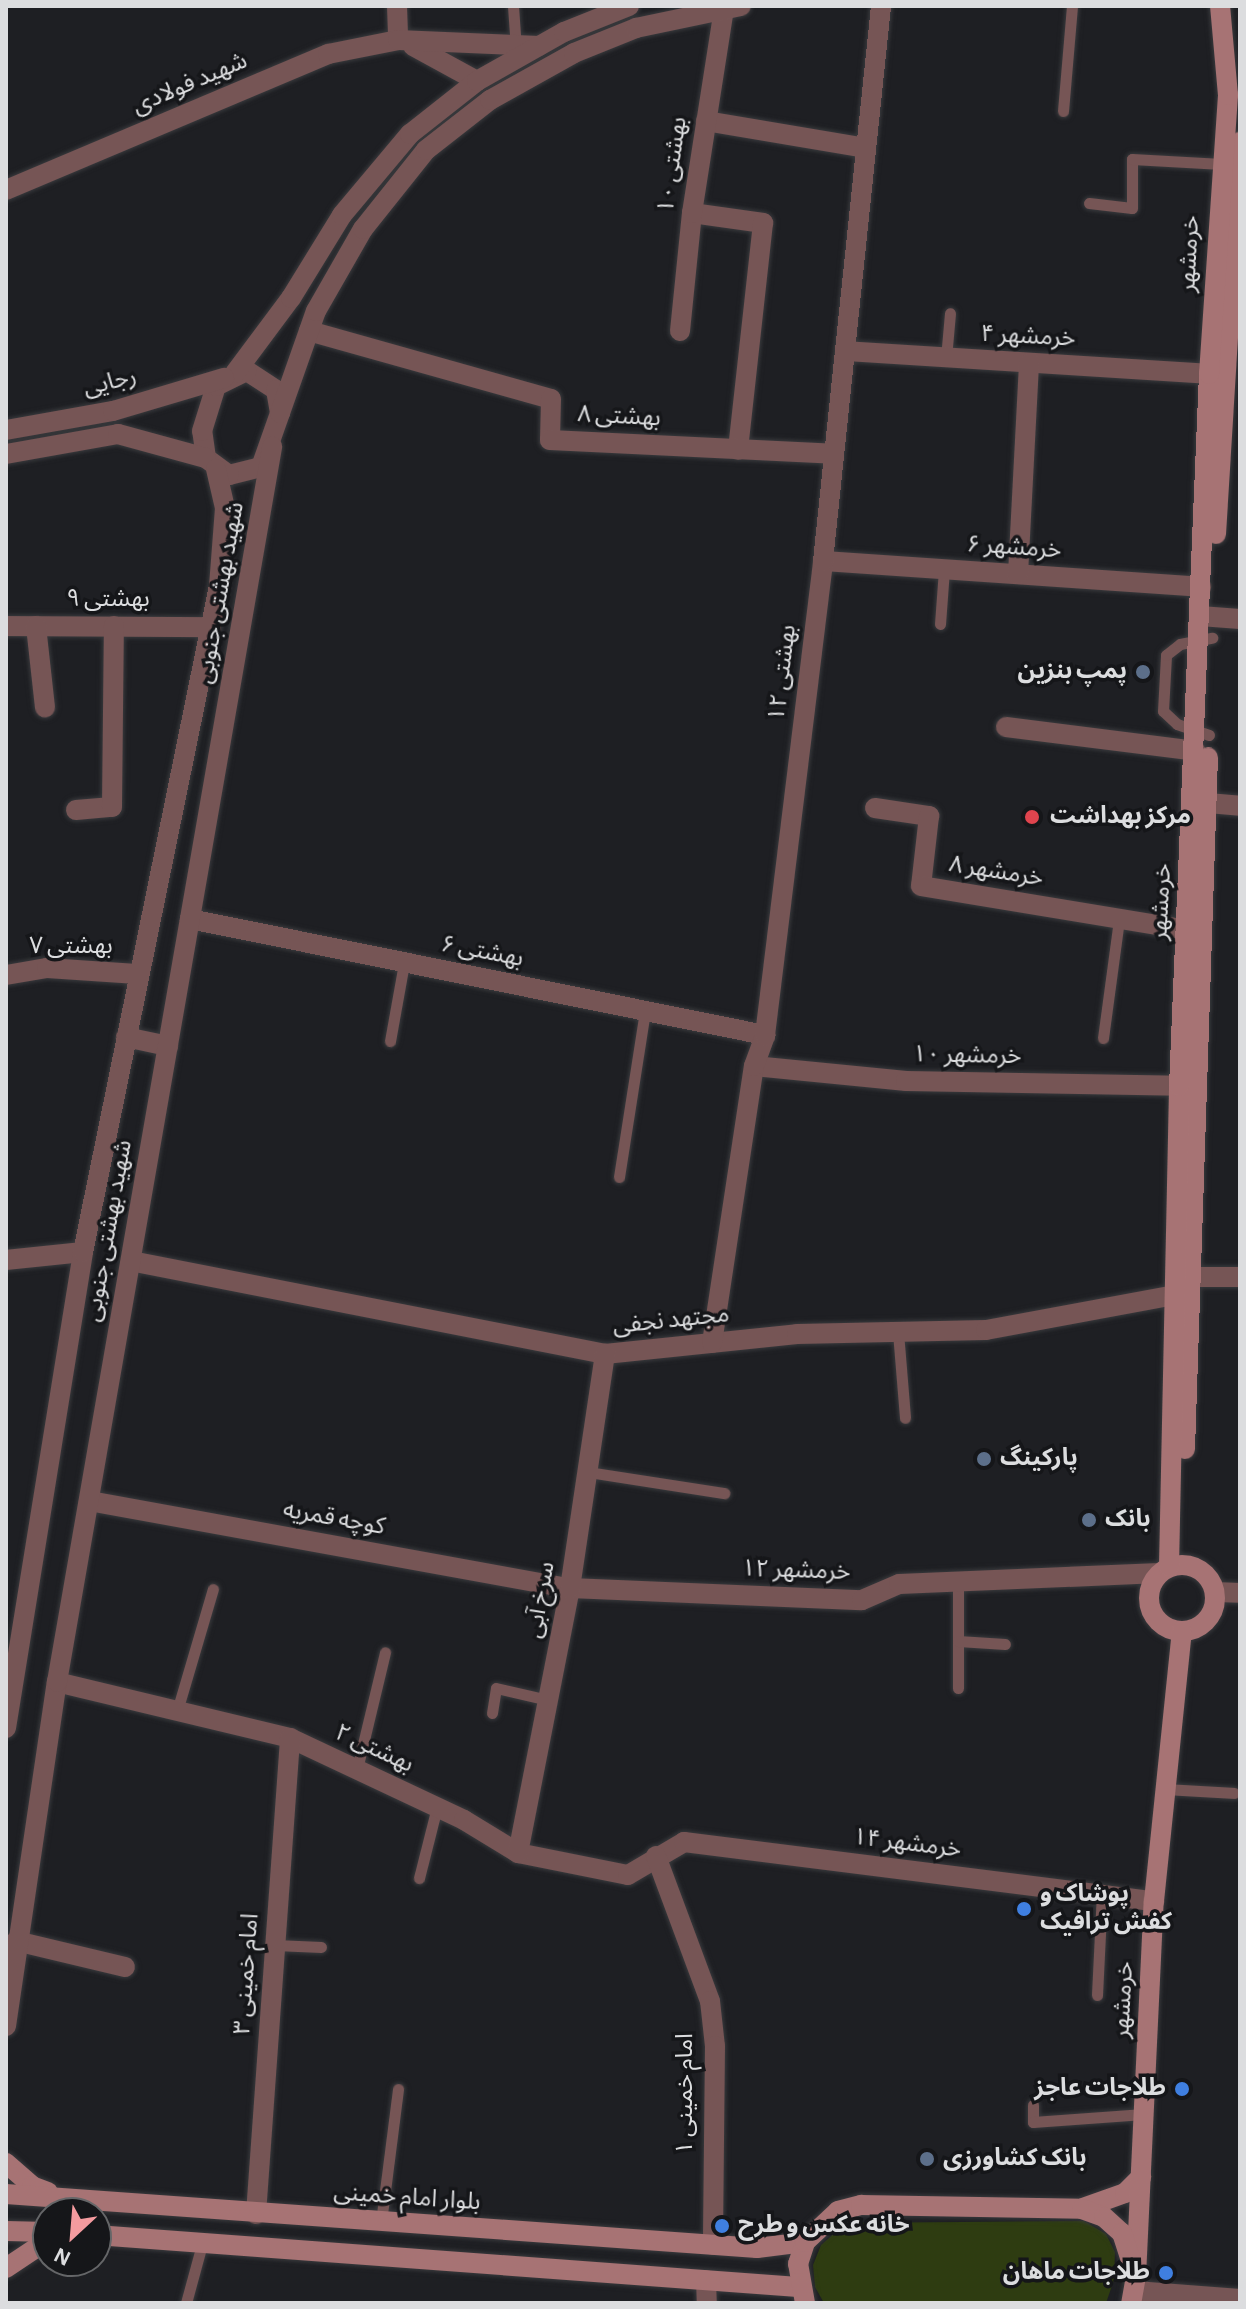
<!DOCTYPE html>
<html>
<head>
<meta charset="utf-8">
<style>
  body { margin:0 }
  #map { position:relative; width:1246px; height:2309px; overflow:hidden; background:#1e1f23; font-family:"Alegreya Sans","Noto Sans Arabic",sans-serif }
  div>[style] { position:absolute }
  .green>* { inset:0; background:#2e3c11 }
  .roads { filter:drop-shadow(0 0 2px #393a3d) drop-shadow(0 0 2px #393a3d) }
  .service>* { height:11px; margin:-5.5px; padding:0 5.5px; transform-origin:5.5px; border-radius:5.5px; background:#765555 }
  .minor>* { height:20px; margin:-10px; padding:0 10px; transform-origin:10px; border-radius:10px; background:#765555 }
  .tertiary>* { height:20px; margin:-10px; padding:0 10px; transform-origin:10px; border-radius:10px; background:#765555 }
  .secondary>* { height:20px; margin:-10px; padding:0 10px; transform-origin:10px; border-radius:10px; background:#a77374 }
  .secondary>.ring { margin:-10px; padding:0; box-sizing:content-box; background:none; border:20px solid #a77374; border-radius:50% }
  .dots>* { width:22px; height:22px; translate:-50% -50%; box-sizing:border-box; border:4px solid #151619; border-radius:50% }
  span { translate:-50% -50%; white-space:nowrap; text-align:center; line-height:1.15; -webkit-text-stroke:7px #151619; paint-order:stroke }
  .street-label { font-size:24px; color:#dcdddf }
  .poi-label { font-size:24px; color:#dcdddf; font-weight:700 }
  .right { translate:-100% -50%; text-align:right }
  .left { translate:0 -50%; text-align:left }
  .frame { position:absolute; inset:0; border:8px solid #dcdddf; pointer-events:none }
  .north { position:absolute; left:32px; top:2197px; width:80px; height:80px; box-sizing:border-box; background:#151619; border:2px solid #656668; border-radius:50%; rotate:206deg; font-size:22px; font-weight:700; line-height:32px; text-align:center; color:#dcdddf }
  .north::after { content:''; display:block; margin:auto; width:28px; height:36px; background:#f49b9f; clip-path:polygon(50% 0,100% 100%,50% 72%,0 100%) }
</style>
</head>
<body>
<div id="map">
  <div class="green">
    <i style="clip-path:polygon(1084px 2221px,1106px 2234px,1115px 2252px,1114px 2280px,1106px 2303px,824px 2303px,815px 2287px,813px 2265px,821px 2245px,846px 2223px)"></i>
  </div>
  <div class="roads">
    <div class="service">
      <i style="left:513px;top:6px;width:39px;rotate:86deg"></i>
      <i style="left:1063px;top:111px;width:105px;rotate:-85.1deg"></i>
      <i style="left:1089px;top:203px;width:43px;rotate:6.6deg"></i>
      <i style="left:1132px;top:208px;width:49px;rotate:-90deg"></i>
      <i style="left:1132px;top:159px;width:90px;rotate:3.2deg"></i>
      <i style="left:946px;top:358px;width:45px;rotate:-84.9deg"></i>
      <i style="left:940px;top:624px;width:55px;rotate:-85.8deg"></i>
      <i style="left:1209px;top:735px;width:34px;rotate:-161deg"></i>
      <i style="left:1177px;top:724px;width:19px;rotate:-137deg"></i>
      <i style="left:1163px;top:711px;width:56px;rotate:-86.9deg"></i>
      <i style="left:1166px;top:655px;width:18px;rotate:-38deg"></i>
      <i style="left:1180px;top:644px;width:33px;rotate:-11deg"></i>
      <i style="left:1103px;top:1038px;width:120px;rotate:-82.3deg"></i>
      <i style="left:390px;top:1041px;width:79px;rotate:-79.8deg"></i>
      <i style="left:619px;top:1177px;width:168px;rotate:-81.1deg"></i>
      <i style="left:898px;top:1332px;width:86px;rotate:85.3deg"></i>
      <i style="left:588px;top:1472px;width:138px;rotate:8.8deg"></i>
      <i style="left:958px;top:1580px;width:108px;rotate:90deg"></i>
      <i style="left:958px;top:1641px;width:47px;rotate:3.7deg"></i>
      <i style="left:177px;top:1711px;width:127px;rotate:-73.6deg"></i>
      <i style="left:492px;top:1713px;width:25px;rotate:-81deg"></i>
      <i style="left:496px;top:1688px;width:53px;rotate:13deg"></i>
      <i style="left:357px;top:1769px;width:120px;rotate:-76.5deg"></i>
      <i style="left:1166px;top:1789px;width:68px;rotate:3.4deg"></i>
      <i style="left:419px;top:1878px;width:73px;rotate:-75.8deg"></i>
      <i style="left:275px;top:1945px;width:46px;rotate:2.5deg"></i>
      <i style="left:1097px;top:1995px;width:101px;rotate:-87.2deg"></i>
      <i style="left:1033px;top:2105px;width:17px;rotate:90deg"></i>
      <i style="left:1033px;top:2122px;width:111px;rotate:-4.1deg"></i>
      <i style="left:381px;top:2222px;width:134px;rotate:-82.7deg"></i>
      <i style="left:186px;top:2303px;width:61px;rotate:-74.8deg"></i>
    </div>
    <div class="minor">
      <i style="left:397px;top:6px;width:34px;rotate:88deg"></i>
      <i style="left:413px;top:46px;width:73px;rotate:28.7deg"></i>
      <i style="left:706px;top:121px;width:162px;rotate:9.6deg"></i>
      <i style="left:6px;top:190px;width:350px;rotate:-22.9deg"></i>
      <i style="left:328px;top:54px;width:71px;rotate:-11.3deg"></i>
      <i style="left:398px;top:40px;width:141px;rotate:2.4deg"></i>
      <i style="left:692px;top:213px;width:72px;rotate:8deg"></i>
      <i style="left:763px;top:223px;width:228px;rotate:96.3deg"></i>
      <i style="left:309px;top:331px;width:251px;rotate:15.7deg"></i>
      <i style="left:551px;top:399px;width:41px;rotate:91.4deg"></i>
      <i style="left:550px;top:440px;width:284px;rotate:2.8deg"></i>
      <i style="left:680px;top:331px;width:119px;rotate:-84.2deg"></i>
      <i style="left:692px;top:213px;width:207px;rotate:-81.1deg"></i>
      <i style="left:845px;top:351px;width:365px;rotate:3.6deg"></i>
      <i style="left:823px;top:561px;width:379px;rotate:3.9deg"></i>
      <i style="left:1018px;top:574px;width:211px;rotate:-87deg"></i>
      <i style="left:1200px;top:616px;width:40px;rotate:4.3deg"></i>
      <i style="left:6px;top:626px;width:205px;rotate:0.3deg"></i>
      <i style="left:36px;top:626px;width:82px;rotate:83.7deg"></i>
      <i style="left:1006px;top:727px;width:191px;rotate:7.2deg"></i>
      <i style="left:1208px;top:803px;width:32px;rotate:5deg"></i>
      <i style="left:875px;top:808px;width:55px;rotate:8.4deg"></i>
      <i style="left:929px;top:816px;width:70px;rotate:96.5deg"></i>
      <i style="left:921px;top:886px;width:270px;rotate:9.4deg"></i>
      <i style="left:76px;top:810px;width:36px;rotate:-5deg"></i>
      <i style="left:112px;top:807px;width:181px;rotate:-89.4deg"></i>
      <i style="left:190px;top:919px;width:587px;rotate:11.41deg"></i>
      <i style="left:6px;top:975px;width:42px;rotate:-9.7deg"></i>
      <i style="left:47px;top:968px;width:90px;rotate:3.8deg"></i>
      <i style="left:754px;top:1066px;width:153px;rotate:5.6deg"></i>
      <i style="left:906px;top:1081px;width:273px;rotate:1deg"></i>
      <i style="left:6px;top:1260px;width:77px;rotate:-5.9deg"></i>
      <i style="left:131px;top:1261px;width:483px;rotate:11.1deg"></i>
      <i style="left:605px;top:1354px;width:193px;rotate:-5.9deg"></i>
      <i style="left:797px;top:1334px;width:189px;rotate:-1.2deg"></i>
      <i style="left:986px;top:1330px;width:192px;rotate:-10.5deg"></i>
      <i style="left:1192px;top:1277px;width:48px"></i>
      <i style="left:712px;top:1343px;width:280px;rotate:-81.4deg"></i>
      <i style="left:754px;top:1066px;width:33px;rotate:-70deg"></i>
      <i style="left:765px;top:1035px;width:478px;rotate:-83deg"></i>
      <i style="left:823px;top:561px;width:558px;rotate:-84.03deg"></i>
      <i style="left:89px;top:1501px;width:489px;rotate:10.3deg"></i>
      <i style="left:570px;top:1588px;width:292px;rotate:2.4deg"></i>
      <i style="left:862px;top:1600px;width:40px;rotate:-23.4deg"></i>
      <i style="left:899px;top:1584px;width:261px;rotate:-2.4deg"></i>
      <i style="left:57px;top:1682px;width:240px;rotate:13.5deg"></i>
      <i style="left:290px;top:1738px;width:192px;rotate:25.2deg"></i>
      <i style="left:464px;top:1820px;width:63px;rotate:31.4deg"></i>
      <i style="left:518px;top:1853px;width:112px;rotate:11.3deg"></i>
      <i style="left:628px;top:1875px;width:65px;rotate:-30.5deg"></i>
      <i style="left:684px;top:1842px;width:474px;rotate:7.2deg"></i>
      <i style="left:518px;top:1853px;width:270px;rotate:-78.9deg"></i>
      <i style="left:570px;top:1588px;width:237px;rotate:-81.5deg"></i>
      <i style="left:656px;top:1856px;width:155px;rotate:69.6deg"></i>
      <i style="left:710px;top:2001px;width:45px;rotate:83.7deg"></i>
      <i style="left:715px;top:2046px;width:199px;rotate:90.6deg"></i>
      <i style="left:16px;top:1941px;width:112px;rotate:13.4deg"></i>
      <i style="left:256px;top:2214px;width:477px;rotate:-85.9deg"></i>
      <i style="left:706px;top:2280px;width:23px;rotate:88deg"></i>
    </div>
    <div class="tertiary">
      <i style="left:247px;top:371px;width:35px;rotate:33deg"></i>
      <i style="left:276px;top:390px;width:23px;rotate:80deg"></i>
      <i style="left:280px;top:413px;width:57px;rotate:109.4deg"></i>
      <i style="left:261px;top:467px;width:33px;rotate:166deg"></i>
      <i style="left:229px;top:475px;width:29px;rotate:-144deg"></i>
      <i style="left:206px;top:458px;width:27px;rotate:-98deg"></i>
      <i style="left:202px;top:431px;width:47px;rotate:-72.7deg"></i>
      <i style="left:216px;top:386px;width:34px;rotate:-26deg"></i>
      <i style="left:235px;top:373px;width:94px;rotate:-53.3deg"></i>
      <i style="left:291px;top:298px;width:97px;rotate:-58.4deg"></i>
      <i style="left:342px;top:215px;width:106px;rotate:-50deg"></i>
      <i style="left:410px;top:134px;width:85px;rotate:-38.3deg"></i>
      <i style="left:477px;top:81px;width:100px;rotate:-29.4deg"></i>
      <i style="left:564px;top:32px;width:70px;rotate:-21.8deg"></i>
      <i style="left:280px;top:413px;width:108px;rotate:-70.6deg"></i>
      <i style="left:316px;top:311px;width:95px;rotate:-60.2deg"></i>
      <i style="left:363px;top:229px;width:101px;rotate:-51.4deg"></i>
      <i style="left:426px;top:150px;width:81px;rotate:-38deg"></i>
      <i style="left:490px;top:100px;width:96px;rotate:-29.2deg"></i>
      <i style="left:574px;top:53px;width:67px;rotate:-22deg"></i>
      <i style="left:636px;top:28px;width:107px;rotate:-11.8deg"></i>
      <i style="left:6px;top:430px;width:109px;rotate:-10.1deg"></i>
      <i style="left:113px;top:411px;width:116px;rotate:-16.6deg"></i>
      <i style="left:6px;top:454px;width:114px;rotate:-10.1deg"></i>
      <i style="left:118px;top:434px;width:91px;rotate:15.3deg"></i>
      <i style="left:126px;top:1037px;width:43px;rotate:12.1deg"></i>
      <i style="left:1215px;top:1592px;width:25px;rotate:2deg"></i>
      <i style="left:6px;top:1728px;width:482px;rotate:-80.8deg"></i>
      <i style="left:83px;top:1252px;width:680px;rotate:-78.46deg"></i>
      <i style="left:219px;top:586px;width:78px;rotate:-85.6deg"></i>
      <i style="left:225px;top:508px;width:40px;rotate:-103deg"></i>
      <i style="left:6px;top:2026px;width:348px;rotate:-81.6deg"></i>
      <i style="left:57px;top:1682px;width:1254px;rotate:-80.12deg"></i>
      <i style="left:1135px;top:2291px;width:105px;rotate:4.4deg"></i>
    </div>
    <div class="secondary">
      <i style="left:1216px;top:534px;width:393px;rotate:-86.5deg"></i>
      <i style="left:1185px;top:1449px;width:692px;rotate:-88.1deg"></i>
      <i class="ring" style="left:1149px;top:1565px;width:46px;height:46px"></i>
      <i style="left:1169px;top:1567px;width:481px;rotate:-88.8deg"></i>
      <i style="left:1179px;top:1086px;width:713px;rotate:-87.59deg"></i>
      <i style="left:1209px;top:374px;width:280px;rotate:-86.1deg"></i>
      <i style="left:1228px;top:95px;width:89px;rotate:-95.1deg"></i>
      <i style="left:6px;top:2163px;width:35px;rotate:41deg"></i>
      <i style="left:32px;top:2186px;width:17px;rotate:21deg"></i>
      <i style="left:6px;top:2194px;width:753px;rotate:4.11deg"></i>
      <i style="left:757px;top:2248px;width:48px;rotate:-7.1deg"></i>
      <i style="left:1083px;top:2208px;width:45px;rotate:-19.7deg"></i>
      <i style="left:1125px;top:2193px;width:23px;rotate:-45deg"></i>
      <i style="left:6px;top:2231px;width:42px;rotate:1.4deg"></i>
      <i style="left:96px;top:2235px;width:704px;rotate:4.24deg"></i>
      <i style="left:6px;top:2268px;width:50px;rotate:-33.7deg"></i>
      <i style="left:1136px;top:2276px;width:375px;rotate:-87.3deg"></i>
      <i style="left:1154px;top:1901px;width:271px;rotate:-84.1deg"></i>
      <i style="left:805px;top:2303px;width:40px;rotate:-100deg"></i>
      <i style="left:798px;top:2264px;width:23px;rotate:-72deg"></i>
      <i style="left:805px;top:2242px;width:45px;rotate:-43.2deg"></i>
      <i style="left:838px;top:2211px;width:24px;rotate:-15deg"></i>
      <i style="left:861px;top:2205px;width:221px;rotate:1deg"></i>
      <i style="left:1082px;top:2209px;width:23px;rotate:20deg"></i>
      <i style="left:1104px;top:2217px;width:24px;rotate:42deg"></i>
      <i style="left:1122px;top:2233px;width:45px;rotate:72deg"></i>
      <i style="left:1136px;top:2276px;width:27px;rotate:100deg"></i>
    </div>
  </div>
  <div class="dots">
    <i style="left:1143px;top:672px;background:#5c6f8a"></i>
    <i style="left:1032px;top:817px;background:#e0444e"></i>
    <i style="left:984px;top:1459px;background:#5c6f8a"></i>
    <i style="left:1089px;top:1520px;background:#5c6f8a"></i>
    <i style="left:1024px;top:1909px;background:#3f7fe0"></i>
    <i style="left:1182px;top:2089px;background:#3f7fe0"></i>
    <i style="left:927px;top:2159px;background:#5c6f8a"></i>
    <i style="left:722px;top:2226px;background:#3f7fe0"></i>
    <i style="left:1166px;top:2273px;background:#3f7fe0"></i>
  </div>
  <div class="street-label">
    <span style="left:190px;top:84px;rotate:-23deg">شهید فولادی</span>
    <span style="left:673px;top:165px;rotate:-82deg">بهشتی ۱۰</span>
    <span style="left:1190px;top:254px;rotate:-87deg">خرمشهر</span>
    <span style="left:1028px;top:337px;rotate:3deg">خرمشهر ۴</span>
    <span style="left:110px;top:383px;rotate:-14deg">رجایی</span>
    <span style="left:619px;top:417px;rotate:3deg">بهشتی ۸</span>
    <span style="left:1014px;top:548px;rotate:4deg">خرمشهر ۶</span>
    <span style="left:221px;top:593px;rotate:-80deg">شهید بهشتی جنوبی</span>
    <span style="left:108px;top:600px">بهشتی ۹</span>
    <span style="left:783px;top:673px;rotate:-83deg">بهشتی ۱۲</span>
    <span style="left:996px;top:872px;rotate:9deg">خرمشهر ۸</span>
    <span style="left:1162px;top:902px;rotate:-87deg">خرمشهر</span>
    <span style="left:71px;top:947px">بهشتی ۷</span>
    <span style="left:482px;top:952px;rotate:11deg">بهشتی ۶</span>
    <span style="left:967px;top:1056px;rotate:1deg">خرمشهر ۱۰</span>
    <span style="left:109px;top:1231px;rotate:-80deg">شهید بهشتی جنوبی</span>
    <span style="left:671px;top:1321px;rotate:-6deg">مجتهد نجفی</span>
    <span style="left:334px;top:1519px;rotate:10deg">کوچه قمریه</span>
    <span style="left:796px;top:1571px;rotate:2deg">خرمشهر ۱۲</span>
    <span style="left:541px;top:1600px;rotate:-80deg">سرخ آبی</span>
    <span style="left:374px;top:1749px;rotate:25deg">بهشتی ۲</span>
    <span style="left:907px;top:1844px;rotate:7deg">خرمشهر ۱۴</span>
    <span style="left:247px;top:1974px;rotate:-86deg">امام خمینی ۳</span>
    <span style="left:1124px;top:2000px;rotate:-87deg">خرمشهر</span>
    <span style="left:686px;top:2094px;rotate:-90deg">امام خمینی ۱</span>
    <span style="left:407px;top:2198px;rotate:4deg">بلوار امام خمینی</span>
  </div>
  <div class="poi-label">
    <span class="right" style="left:1127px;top:672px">پمپ بنزین</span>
    <span class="left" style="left:1050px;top:817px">مرکز بهداشت</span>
    <span class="left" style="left:1000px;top:1459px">پارکینگ</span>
    <span class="left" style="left:1105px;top:1520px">بانک</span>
    <span class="left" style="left:1040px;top:1909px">پوشاک و<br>کفش ترافیک</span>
    <span class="right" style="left:1166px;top:2089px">طلاجات عاجز</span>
    <span class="left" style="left:943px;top:2159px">بانک کشاورزی</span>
    <span class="left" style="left:738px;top:2226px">خانه عکس و طرح</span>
    <span class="right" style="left:1150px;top:2273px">طلاجات ماهان</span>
  </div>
  <div class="frame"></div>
  <div class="north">N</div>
</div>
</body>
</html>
